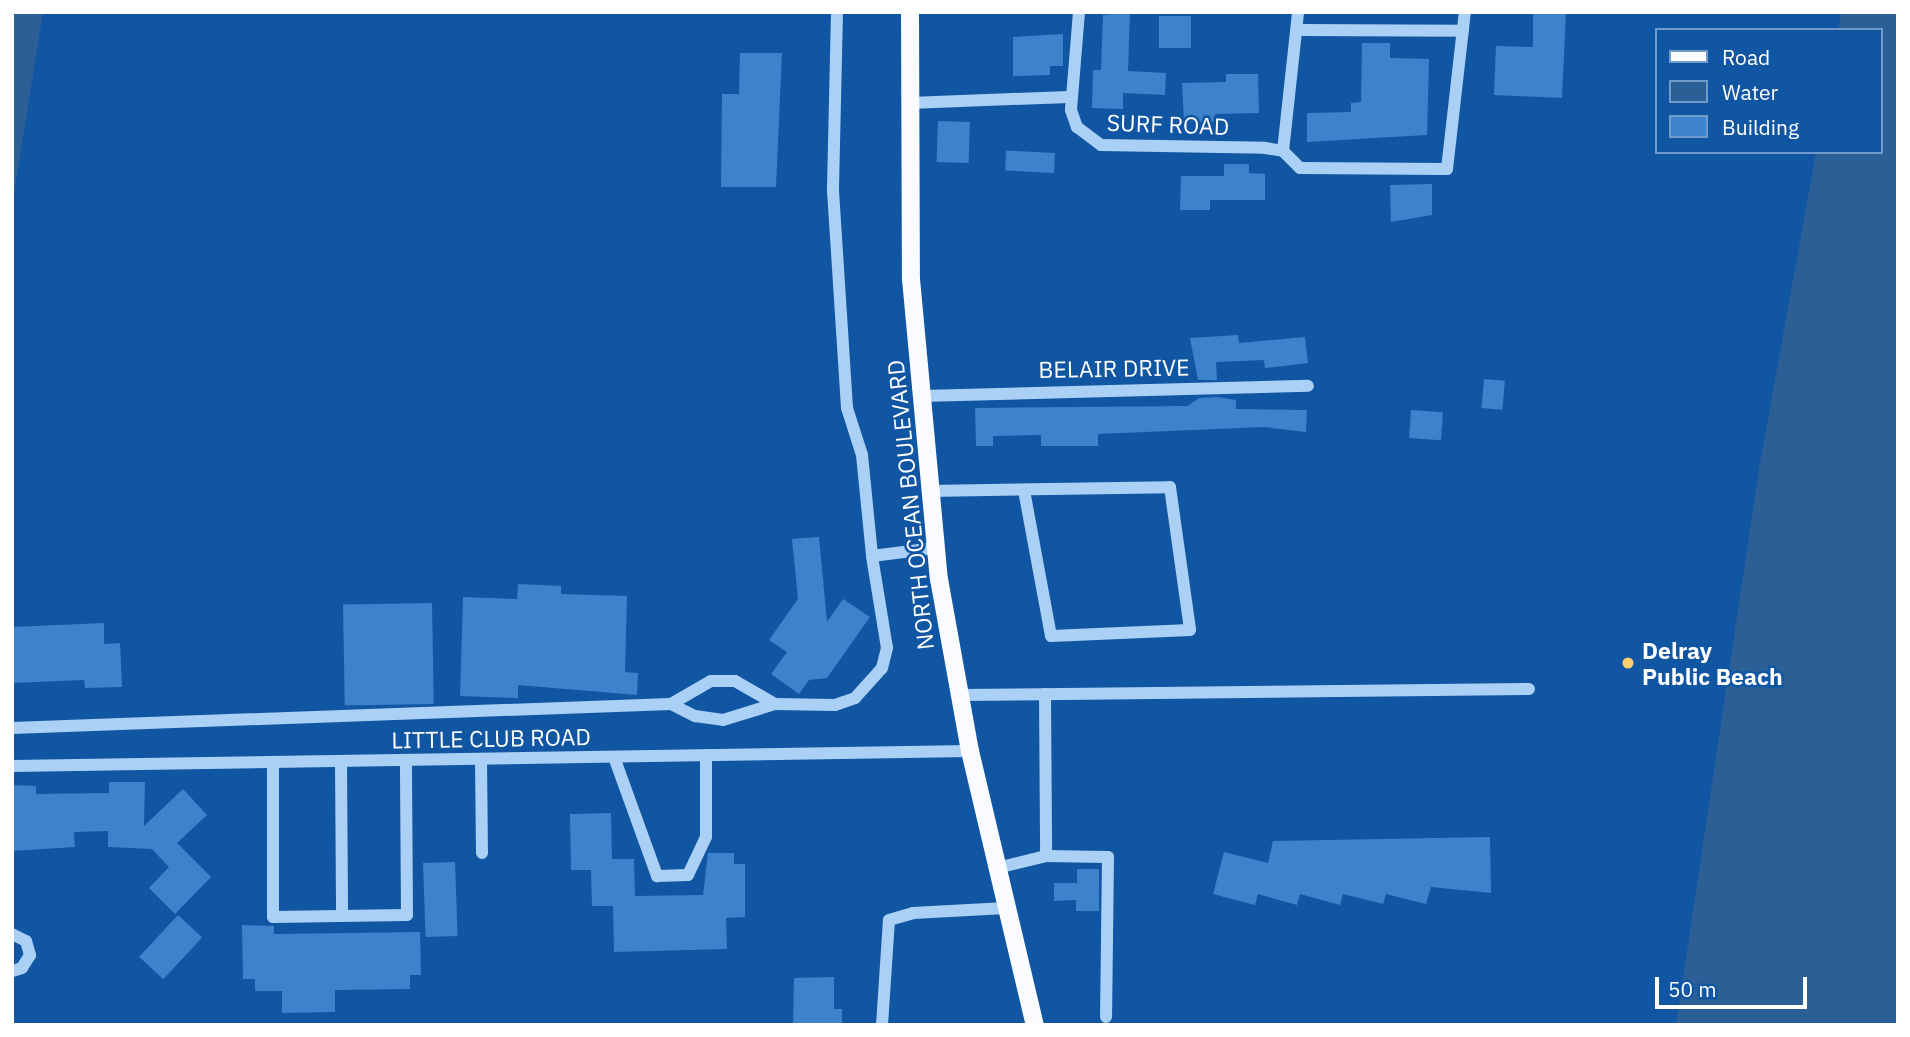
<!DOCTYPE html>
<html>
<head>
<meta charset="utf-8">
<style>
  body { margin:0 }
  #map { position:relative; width:1910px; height:1037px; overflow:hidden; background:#1056a3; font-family:"IBM Plex Sans",sans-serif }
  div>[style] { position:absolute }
  .water>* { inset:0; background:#2d5f97 }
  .building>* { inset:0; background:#3e82cb; transform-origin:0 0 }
  .minor>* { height:12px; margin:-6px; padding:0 6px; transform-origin:6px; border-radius:6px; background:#aad0f6 }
  .major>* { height:18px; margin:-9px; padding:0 9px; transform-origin:9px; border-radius:9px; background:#f9fbff }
  .dots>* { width:19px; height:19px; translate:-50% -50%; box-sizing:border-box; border:4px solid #1056a3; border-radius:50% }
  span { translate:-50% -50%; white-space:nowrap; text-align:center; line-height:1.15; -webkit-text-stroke:5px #1056a3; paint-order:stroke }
  .street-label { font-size:23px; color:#fff }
  .poi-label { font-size:23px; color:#fff; font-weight:700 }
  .left { translate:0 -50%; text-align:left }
  .frame { position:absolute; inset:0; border:14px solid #fff; pointer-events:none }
  .legend { position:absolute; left:1655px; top:28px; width:228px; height:126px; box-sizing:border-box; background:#1056a3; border:2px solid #709ac8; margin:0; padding:9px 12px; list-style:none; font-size:21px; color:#fff }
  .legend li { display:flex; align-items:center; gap:14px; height:35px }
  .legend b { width:35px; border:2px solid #709ac8 }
  .scale { position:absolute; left:1655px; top:977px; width:152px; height:32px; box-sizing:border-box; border:4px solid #fff; border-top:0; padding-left:9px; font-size:21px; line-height:24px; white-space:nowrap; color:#fff; -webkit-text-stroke:5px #1056a3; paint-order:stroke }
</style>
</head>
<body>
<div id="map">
  <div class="water">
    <i style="clip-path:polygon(12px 12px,43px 12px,12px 206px)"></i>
    <i style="clip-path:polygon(1841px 12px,1898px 12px,1898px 1025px,1676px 1025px,1759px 469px,1816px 152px,1880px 152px,1880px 30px,1838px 30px)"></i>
  </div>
  <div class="building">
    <i style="clip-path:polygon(1130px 12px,1128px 71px,1166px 73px,1165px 95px,1123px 93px,1123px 109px,1092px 108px,1093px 70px,1101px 70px,1103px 15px)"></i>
    <i style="clip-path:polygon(1533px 12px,1566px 12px,1562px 98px,1494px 95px,1496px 46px,1533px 47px)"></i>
    <i style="left:1159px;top:16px;width:32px;height:32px"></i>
    <i style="clip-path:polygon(1063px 34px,1063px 66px,1050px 66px,1050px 75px,1013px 76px,1013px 37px)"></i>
    <i style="clip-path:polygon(1362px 43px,1390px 43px,1390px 58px,1429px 59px,1427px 135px,1307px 142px,1307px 113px,1351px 112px,1351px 103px,1361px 102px)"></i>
    <i style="clip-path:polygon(740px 53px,782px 53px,776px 187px,721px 187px,722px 94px,739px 94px)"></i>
    <i style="clip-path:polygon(1226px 74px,1258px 74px,1259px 113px,1215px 114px,1215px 122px,1184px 122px,1182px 83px,1226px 82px)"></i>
    <i style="left:938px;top:121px;width:32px;height:41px;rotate:2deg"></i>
    <i style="left:1055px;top:153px;width:20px;height:49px;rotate:93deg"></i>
    <i style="clip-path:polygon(1224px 164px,1249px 164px,1249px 173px,1265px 174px,1265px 200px,1210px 200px,1210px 210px,1180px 210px,1181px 176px,1224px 176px)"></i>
    <i style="clip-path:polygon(1432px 184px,1432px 215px,1391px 222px,1390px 185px)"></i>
    <i style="clip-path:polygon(1238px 335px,1239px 343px,1305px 337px,1308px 363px,1265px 368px,1264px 360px,1216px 362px,1217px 380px,1198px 380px,1190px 338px)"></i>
    <i style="left:1484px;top:379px;width:21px;height:29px;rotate:5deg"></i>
    <i style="clip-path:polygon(1218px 397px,1236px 400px,1236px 409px,1307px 410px,1306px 432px,1264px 427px,1098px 434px,1098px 446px,1041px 446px,1041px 435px,993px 436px,993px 446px,976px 446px,975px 408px,1188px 406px,1199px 398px)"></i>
    <i style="left:1411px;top:410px;width:32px;height:28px;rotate:4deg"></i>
    <i style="clip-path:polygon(819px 537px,827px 622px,843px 599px,870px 617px,827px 678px,809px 680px,799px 694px,771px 674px,787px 652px,769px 640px,798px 599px,792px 539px)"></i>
    <i style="clip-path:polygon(518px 584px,561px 586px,561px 594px,627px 596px,625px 672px,638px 673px,637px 695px,518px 685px,518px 698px,460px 696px,463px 597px,517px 599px)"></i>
    <i style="left:432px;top:603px;width:101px;height:89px;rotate:89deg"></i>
    <i style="clip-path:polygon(104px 623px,104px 644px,120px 643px,122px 687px,85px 688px,84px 680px,12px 683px,12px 627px)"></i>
    <i style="clip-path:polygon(109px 782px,145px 782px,144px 826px,183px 789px,207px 815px,177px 843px,211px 877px,175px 914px,149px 888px,169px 867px,152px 849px,108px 847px,108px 831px,74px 832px,75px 847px,12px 851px,12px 785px,36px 786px,36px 794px,109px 793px)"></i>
    <i style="clip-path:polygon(611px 813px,612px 859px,634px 859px,635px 896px,703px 895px,708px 853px,734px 853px,734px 864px,745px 864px,745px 917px,726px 918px,727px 949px,614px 952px,613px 906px,592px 906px,591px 870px,571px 870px,570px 814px)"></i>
    <i style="clip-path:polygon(1490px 837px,1491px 893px,1431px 887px,1426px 904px,1386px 894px,1383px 904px,1343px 894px,1340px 905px,1300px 894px,1297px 905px,1258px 894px,1255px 905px,1213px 894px,1224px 852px,1268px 863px,1273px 841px)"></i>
    <i style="left:455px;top:862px;width:74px;height:32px;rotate:88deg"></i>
    <i style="clip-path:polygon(1077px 869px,1099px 869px,1099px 911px,1076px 911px,1076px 900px,1054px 901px,1054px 883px,1077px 883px)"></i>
    <i style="left:178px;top:915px;width:33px;height:57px;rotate:43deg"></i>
    <i style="clip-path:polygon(242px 925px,274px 926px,274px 934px,420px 932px,421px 975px,410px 975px,410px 989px,335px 990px,335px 1012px,282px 1013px,282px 991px,255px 991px,255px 979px,243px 979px)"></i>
    <i style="clip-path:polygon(834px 977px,834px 1009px,842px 1009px,842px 1025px,793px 1025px,794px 978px)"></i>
  </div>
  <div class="minor">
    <i style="left:837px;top:12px;width:179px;rotate:91.3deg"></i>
    <i style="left:833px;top:191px;width:217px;rotate:86.3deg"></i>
    <i style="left:847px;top:408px;width:49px;rotate:72.3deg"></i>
    <i style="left:862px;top:455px;width:101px;rotate:84.3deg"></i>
    <i style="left:1079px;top:12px;width:98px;rotate:94.7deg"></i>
    <i style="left:1071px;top:110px;width:18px;rotate:71deg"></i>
    <i style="left:1077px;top:127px;width:30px;rotate:37deg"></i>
    <i style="left:1101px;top:145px;width:164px;rotate:1deg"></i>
    <i style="left:1265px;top:148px;width:18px;rotate:9deg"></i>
    <i style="left:1283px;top:151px;width:24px;rotate:45deg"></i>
    <i style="left:1300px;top:168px;width:147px;rotate:0.4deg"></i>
    <i style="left:1447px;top:169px;width:158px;rotate:-83.5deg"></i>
    <i style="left:1299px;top:30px;width:164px;rotate:0.3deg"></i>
    <i style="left:910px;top:103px;width:159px;rotate:-2.2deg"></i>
    <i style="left:1283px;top:151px;width:140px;rotate:-83.8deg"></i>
    <i style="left:921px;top:396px;width:387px;rotate:-1.5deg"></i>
    <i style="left:928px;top:491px;width:242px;rotate:-0.9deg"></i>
    <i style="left:1170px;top:487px;width:144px;rotate:82deg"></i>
    <i style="left:1190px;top:630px;width:139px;rotate:177.5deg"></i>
    <i style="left:1051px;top:636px;width:148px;rotate:-100.5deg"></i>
    <i style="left:1045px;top:694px;width:162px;rotate:89.6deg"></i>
    <i style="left:959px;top:695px;width:570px;rotate:-0.6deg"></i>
    <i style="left:671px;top:704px;width:27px;rotate:27deg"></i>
    <i style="left:695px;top:716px;width:28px;rotate:8deg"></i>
    <i style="left:723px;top:720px;width:54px;rotate:-17.1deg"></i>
    <i style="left:12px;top:728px;width:659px;rotate:-2.09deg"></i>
    <i style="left:671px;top:704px;width:46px;rotate:-29.9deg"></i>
    <i style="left:711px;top:681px;width:24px"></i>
    <i style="left:735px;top:681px;width:46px;rotate:29.9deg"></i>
    <i style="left:775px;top:704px;width:60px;rotate:1deg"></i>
    <i style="left:835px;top:705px;width:21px;rotate:-19deg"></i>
    <i style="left:855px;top:698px;width:40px;rotate:-48deg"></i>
    <i style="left:882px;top:668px;width:21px;rotate:-76deg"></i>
    <i style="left:887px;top:648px;width:93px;rotate:-99.3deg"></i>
    <i style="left:872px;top:556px;width:64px;rotate:-7.2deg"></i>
    <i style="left:614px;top:757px;width:127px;rotate:70.1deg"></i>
    <i style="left:657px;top:876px;width:31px;rotate:-2deg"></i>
    <i style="left:688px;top:875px;width:42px;rotate:-64.7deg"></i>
    <i style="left:706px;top:837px;width:82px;rotate:-90deg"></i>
    <i style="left:481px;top:759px;width:94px;rotate:89.4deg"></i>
    <i style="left:341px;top:761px;width:155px;rotate:89.6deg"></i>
    <i style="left:273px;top:762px;width:155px;rotate:90deg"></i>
    <i style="left:273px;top:917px;width:134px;rotate:-0.9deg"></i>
    <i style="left:407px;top:915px;width:155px;rotate:-90.4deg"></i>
    <i style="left:12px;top:766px;width:958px;rotate:-0.9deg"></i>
    <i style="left:997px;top:868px;width:50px;rotate:-13.8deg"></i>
    <i style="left:1046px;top:856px;width:62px;rotate:0.9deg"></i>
    <i style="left:1108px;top:857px;width:160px;rotate:90.7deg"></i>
    <i style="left:12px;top:934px;width:16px;rotate:27deg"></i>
    <i style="left:26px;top:941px;width:15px;rotate:74deg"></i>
    <i style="left:30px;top:955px;width:15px;rotate:122deg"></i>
    <i style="left:22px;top:968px;width:10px;rotate:163deg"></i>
    <i style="left:882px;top:1025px;width:105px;rotate:-86.2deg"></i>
    <i style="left:889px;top:920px;width:25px;rotate:-16deg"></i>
    <i style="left:913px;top:913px;width:93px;rotate:-3.1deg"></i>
  </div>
  <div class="major">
    <i style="left:910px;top:12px;width:267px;rotate:89.8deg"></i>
    <i style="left:911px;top:279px;width:301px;rotate:84.7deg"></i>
    <i style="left:939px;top:579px;width:175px;rotate:79.8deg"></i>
    <i style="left:970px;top:751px;width:282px;rotate:76.7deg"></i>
  </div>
  <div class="dots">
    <i style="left:1628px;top:663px;background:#ffcf6f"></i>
  </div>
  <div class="street-label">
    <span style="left:1168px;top:124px;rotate:2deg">SURF ROAD</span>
    <span style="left:1114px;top:368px;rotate:-1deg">BELAIR DRIVE</span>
    <span style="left:910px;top:505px;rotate:-96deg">NORTH OCEAN BOULEVARD</span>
    <span style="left:491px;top:738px;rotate:-1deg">LITTLE CLUB ROAD</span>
  </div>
  <div class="poi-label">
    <span class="left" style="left:1642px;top:663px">Delray<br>Public Beach</span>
  </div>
  <div class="frame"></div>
  <ul class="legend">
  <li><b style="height:9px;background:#f9fbff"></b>Road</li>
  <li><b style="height:19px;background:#2d5f97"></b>Water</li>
  <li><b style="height:19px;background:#3e82cb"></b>Building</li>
  </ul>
  <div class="scale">50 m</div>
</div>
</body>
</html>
